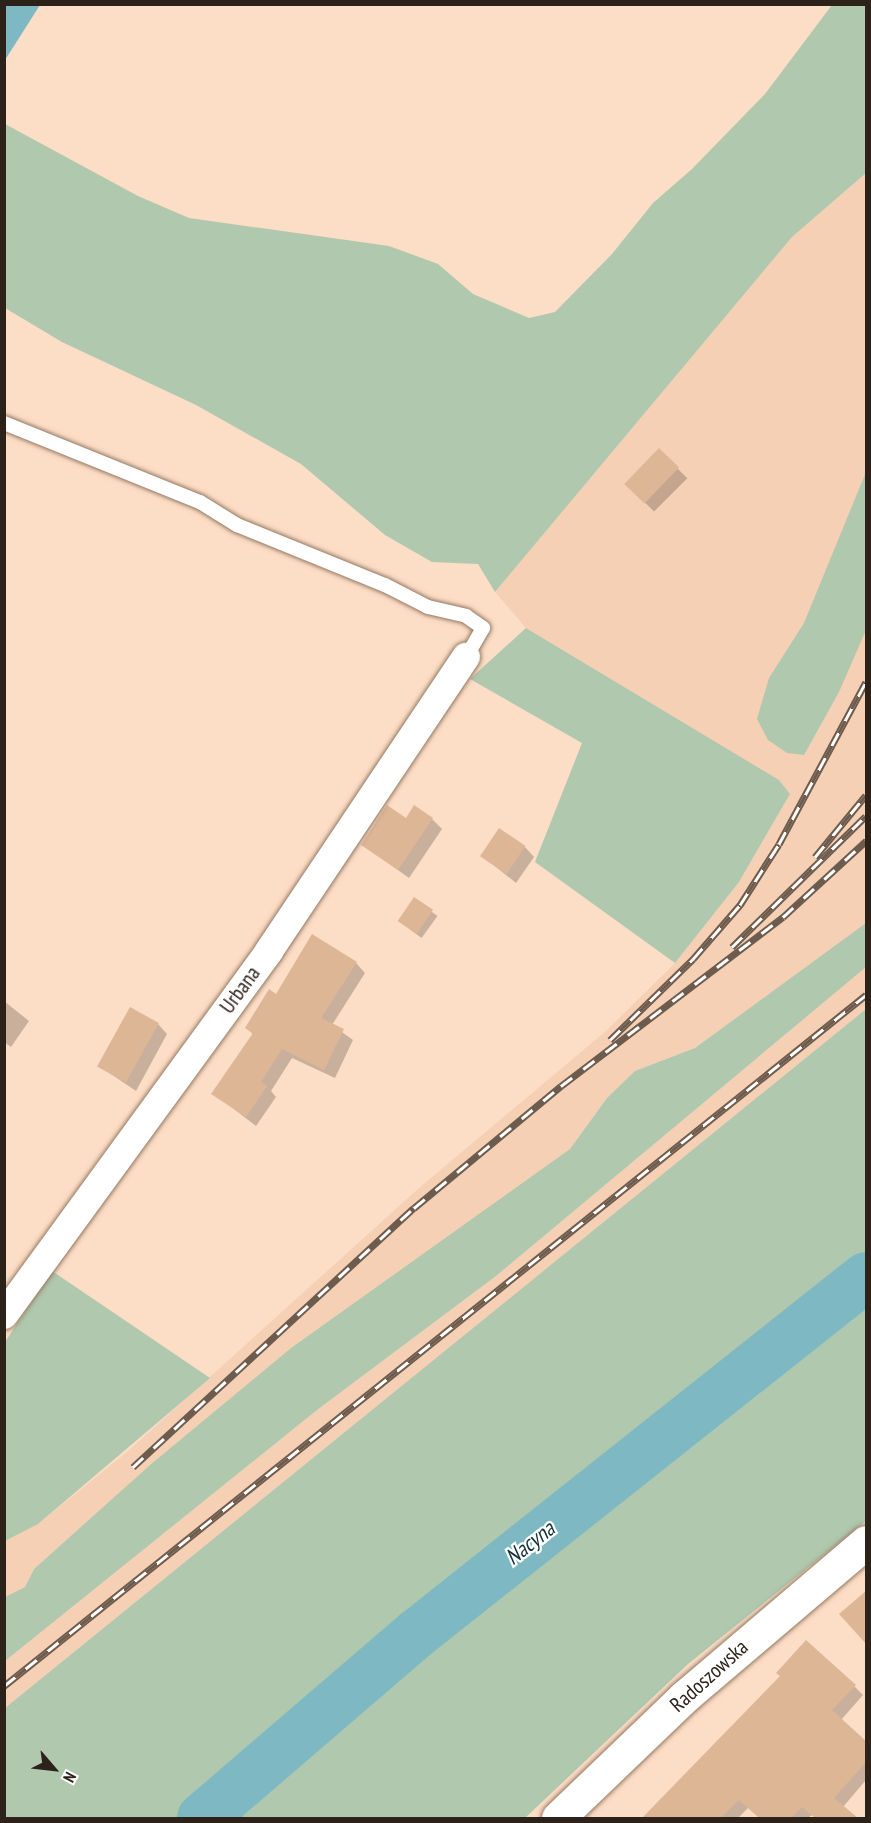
<!DOCTYPE html>
<html>
<head>
<meta charset="utf-8">
<style>
  body { margin:0 }
  #map { position:relative; width:871px; height:1823px; overflow:hidden; background:#fcddc5; font-family:"PT Sans Narrow",sans-serif }
  div>[style] { position:absolute }
  .built>* { inset:0; background:#f5d0b4 }
  .green>* { inset:0; background:#afc8ae }
  .water>* { inset:0; background:#7eb9c3 }
  .shadow>* { inset:0; background:#0003; transform-origin:0 0 }
  .river>* { height:50px; margin:-25px; padding:0 25px; transform-origin:25px; border-radius:25px; background:#7eb9c3 }
  .building>* { inset:0; background:#ddb696; transform-origin:0 0 }
  .roads { filter:drop-shadow(0 0 2px #947963) drop-shadow(0 0 2px #947963) }
  .lane>* { height:14px; margin:-7px; padding:0 7px; transform-origin:7px; border-radius:7px; background:#fff }
  .street>* { height:28px; margin:-14px; padding:0 14px; transform-origin:14px; border-radius:14px; background:#fff }
  .secondary>* { height:33px; margin:-16.5px; padding:0 16.5px; transform-origin:16.5px; border-radius:16.5px; background:#fff }
  .rail>* { height:7px; margin-top:-3.5px; transform-origin:0; background:repeating-linear-gradient(90deg,#fff 0 14px,#6d5c4e 0 28px); box-sizing:border-box; border-block:2px solid #6d5c4e }
  span { translate:-50% -50%; white-space:nowrap; text-align:center; line-height:1.15; -webkit-text-stroke:4.5px #fff; paint-order:stroke }
  .street-label { font-size:21px; color:#2d2219 }
  .water-label { font-size:22px; color:#133136; font-style:italic }
  .frame { position:absolute; inset:0; border:6px solid #2d2219; pointer-events:none }
  .north { position:absolute; left:24px; top:1739px; width:60px; height:60px; -webkit-text-stroke:4px #fff; paint-order:stroke; rotate:118deg; font-size:16px; font-weight:700; line-height:24px; text-align:center; color:#2d2219 }
  .north::after { content:''; display:block; margin:auto; width:21px; height:27px; background:#2d2219; clip-path:polygon(50% 0,100% 100%,50% 72%,0 100%) }
</style>
</head>
<body>
<div id="map">
  <div class="built">
    <i style="clip-path:polygon(866px 173px,866px 923px,695px 1048px,635px 1071px,607px 1098px,570px 1149px,291px 1348px,150px 1465px,34px 1569px,25px 1587px,5px 1597px,5px 1541px,38px 1524px,128px 1451px,419px 1188px,606px 1031px,675px 963px,739px 882px,790px 794px,779px 780px,526px 628px,495px 592px,792px 237px)"></i>
    <i style="clip-path:polygon(866px 967px,866px 1009px,5px 1708px,5px 1661px,317px 1410px,496px 1276px)"></i>
  </div>
  <div class="green">
    <i style="clip-path:polygon(832px 5px,866px 5px,866px 173px,792px 237px,495px 592px,478px 564px,432px 562px,385px 535px,301px 464px,196px 405px,62px 342px,5px 308px,5px 124px,138px 196px,189px 218px,389px 246px,438px 264px,473px 294px,529px 318px,555px 312px,612px 254px,653px 203px,692px 169px,765px 94px)"></i>
    <i style="clip-path:polygon(866px 472px,866px 630px,839px 692px,804px 755px,787px 753px,768px 740px,757px 719px,769px 678px,804px 623px)"></i>
    <i style="clip-path:polygon(526px 628px,779px 780px,790px 794px,739px 882px,675px 963px,535px 862px,582px 743px,470px 679px)"></i>
    <i style="clip-path:polygon(866px 923px,866px 967px,496px 1276px,317px 1410px,5px 1661px,5px 1597px,25px 1587px,34px 1569px,150px 1465px,291px 1348px,570px 1149px,607px 1098px,635px 1071px,695px 1048px)"></i>
    <i style="clip-path:polygon(866px 1009px,866px 1267px,405px 1630px,188px 1818px,5px 1818px,5px 1708px)"></i>
    <i style="clip-path:polygon(52px 1271px,210px 1378px,38px 1524px,5px 1541px,5px 1342px)"></i>
    <i style="clip-path:polygon(866px 1293px,866px 1521px,688px 1664px,525px 1818px,217px 1818px,418px 1642px)"></i>
  </div>
  <div class="water">
    <i style="clip-path:polygon(5px 4px,40px 5px,5px 60px,4px 5px)"></i>
  </div>
  <div class="shadow">
    <i style="left:659px;top:450px;width:40px;height:47px;rotate:45deg"></i>
    <i style="clip-path:polygon(432px 819px,442px 829px,409px 878px,363px 845px,406px 820px)"></i>
    <i style="clip-path:polygon(525px 847px,534px 857px,516px 883px,481px 855px)"></i>
    <i style="left:414px;top:899px;width:29px;height:27px;rotate:36deg"></i>
    <i style="clip-path:polygon(356px 963px,365px 973px,332px 1025px,353px 1040px,335px 1078px,292px 1058px,271px 1091px,276px 1097px,256px 1126px,213px 1093px,254px 1035px,246px 1028px,276px 996px)"></i>
    <i style="clip-path:polygon(4px 1001px,29px 1021px,11px 1047px,4px 1042px)"></i>
    <i style="clip-path:polygon(158px 1024px,167px 1034px,136px 1091px,99px 1066px)"></i>
    <i style="clip-path:polygon(782px 1676px,854px 1686px,863px 1695px,841px 1720px,866px 1744px,866px 1780px,843px 1807px,856px 1818px,816px 1818px,812px 1815px,808px 1818px,760px 1818px,749px 1807px,738px 1818px,644px 1818px)"></i>
  </div>
  <div class="river">
    <i style="left:202px;top:1818px;width:282px;rotate:-40.7deg"></i>
    <i style="left:416px;top:1634px;width:574px;rotate:-38.43deg"></i>
  </div>
  <div class="building">
    <i style="left:659px;top:448px;width:28px;height:50px;rotate:44deg"></i>
    <i style="clip-path:polygon(387px 805px,406px 818px,414px 805px,433px 818px,398px 870px,361px 845px)"></i>
    <i style="left:499px;top:828px;width:32px;height:34px;rotate:34deg"></i>
    <i style="left:414px;top:897px;width:23px;height:29px;rotate:34deg"></i>
    <i style="clip-path:polygon(312px 934px,357px 962px,321px 1018px,344px 1029px,324px 1070px,282px 1049px,261px 1082px,267px 1086px,246px 1117px,211px 1094px,253px 1033px,245px 1028px,269px 989px,276px 994px)"></i>
    <i style="left:130px;top:1007px;width:33px;height:68px;rotate:29deg"></i>
    <i style="clip-path:polygon(867px 1590px,867px 1645px,839px 1614px)"></i>
    <i style="clip-path:polygon(806px 1640px,856px 1685px,832px 1710px,867px 1742px,867px 1761px,834px 1798px,858px 1818px,815px 1818px,802px 1807px,791px 1818px,759px 1818px,739px 1800px,720px 1818px,642px 1818px,780px 1676px,776px 1673px)"></i>
  </div>
  <div class="roads">
    <div class="lane">
      <i style="left:4px;top:423px;width:211px;rotate:22deg"></i>
      <i style="left:200px;top:502px;width:44px;rotate:31.9deg"></i>
      <i style="left:237px;top:525px;width:160px;rotate:22.1deg"></i>
      <i style="left:385px;top:585px;width:48px;rotate:27.1deg"></i>
      <i style="left:428px;top:607px;width:39px;rotate:13deg"></i>
      <i style="left:466px;top:616px;width:21px;rotate:35deg"></i>
      <i style="left:483px;top:628px;width:34px;rotate:120deg"></i>
    </div>
    <div class="street">
      <i style="left:4px;top:1315px;width:450px;rotate:-53.9deg"></i>
      <i style="left:269px;top:951px;width:354px;rotate:-56.2deg"></i>
    </div>
    <div class="secondary">
      <i style="left:558px;top:1818px;width:175px;rotate:-43.8deg"></i>
      <i style="left:684px;top:1697px;width:239px;rotate:-40.4deg"></i>
    </div>
  </div>
  <div class="rail">
    <i style="left:815px;top:857px;width:80px;rotate:-50.6deg"></i>
    <i style="left:732px;top:947px;width:187px;rotate:-44.4deg"></i>
    <i style="left:610px;top:1040px;width:116px;rotate:-44.3deg"></i>
    <i style="left:693px;top:959px;width:72px;rotate:-49deg"></i>
    <i style="left:740px;top:905px;width:72px;rotate:-57.4deg"></i>
    <i style="left:779px;top:844px;width:184px;rotate:-61.8deg"></i>
    <i style="left:133px;top:1467px;width:382px;rotate:-42.7deg"></i>
    <i style="left:414px;top:1208px;width:191px;rotate:-39.7deg"></i>
    <i style="left:561px;top:1086px;width:279px;rotate:-37.3deg"></i>
    <i style="left:783px;top:917px;width:113px;rotate:-42.5deg"></i>
    <i style="left:4px;top:1686px;width:1105px;rotate:-38.72deg"></i>
  </div>
  <div class="street-label">
    <span style="left:240px;top:990px;rotate:-54deg">Urbana</span>
    <span style="left:709px;top:1676px;rotate:-42deg">Radoszowska</span>
  </div>
  <div class="water-label">
    <span style="left:530px;top:1543px;rotate:-38deg">Nacyna</span>
  </div>
  <div class="frame"></div>
  <div class="north">N</div>
</div>
</body>
</html>
